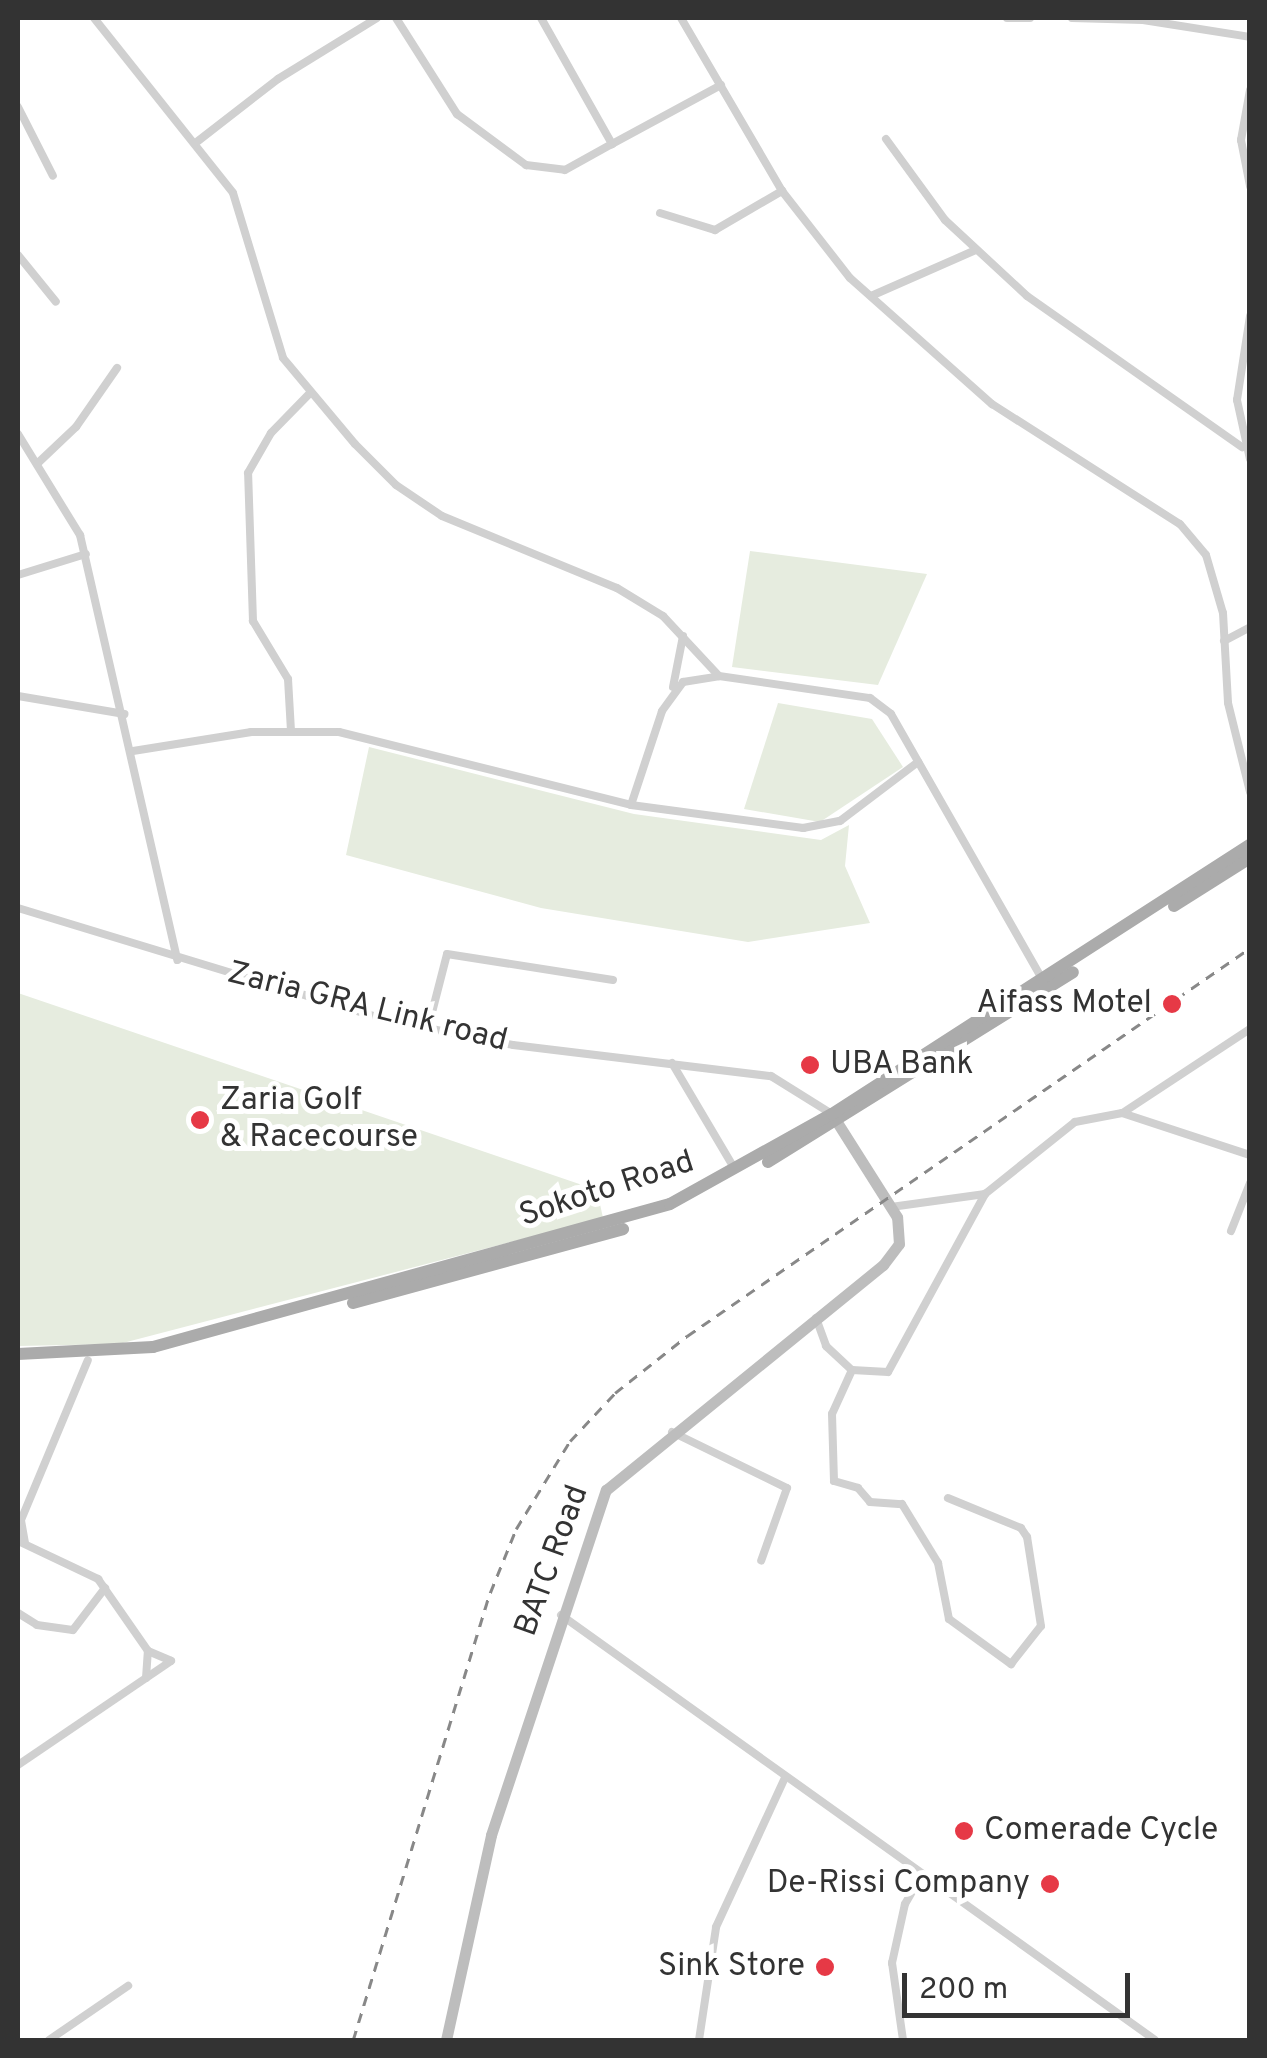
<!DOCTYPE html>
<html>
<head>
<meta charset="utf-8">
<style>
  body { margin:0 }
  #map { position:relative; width:1267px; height:2058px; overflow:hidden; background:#fff; font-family:Overpass,sans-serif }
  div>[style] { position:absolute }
  .green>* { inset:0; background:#e6ecdf }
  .street>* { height:8px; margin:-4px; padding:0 4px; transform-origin:4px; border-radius:4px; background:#d0d0d0 }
  .secondary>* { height:11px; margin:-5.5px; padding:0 5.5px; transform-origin:5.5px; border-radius:5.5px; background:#bdbdbd }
  .primary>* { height:12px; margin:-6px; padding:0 6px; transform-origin:6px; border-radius:6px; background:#ababab }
  .rail>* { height:2.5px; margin-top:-1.25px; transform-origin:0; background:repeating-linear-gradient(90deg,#888 0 10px,transparent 0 18px) }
  .dots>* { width:28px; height:28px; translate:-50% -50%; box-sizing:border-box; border:5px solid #fff; border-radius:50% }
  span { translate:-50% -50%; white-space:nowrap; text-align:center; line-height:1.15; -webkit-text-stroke:10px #fff; paint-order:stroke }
  .poi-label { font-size:32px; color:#333 }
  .right { translate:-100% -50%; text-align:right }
  .left { translate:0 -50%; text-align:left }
  .street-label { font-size:32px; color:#333 }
  .frame { position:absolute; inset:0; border:20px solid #333; pointer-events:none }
  .scale { position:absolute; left:902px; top:1973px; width:228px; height:45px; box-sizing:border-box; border:5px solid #333; border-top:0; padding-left:12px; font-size:30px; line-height:35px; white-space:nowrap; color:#333; -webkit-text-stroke:8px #fff; paint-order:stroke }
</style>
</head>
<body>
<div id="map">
  <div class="green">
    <i style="clip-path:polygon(750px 551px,927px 574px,878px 685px,732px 667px)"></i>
    <i style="clip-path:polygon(778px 703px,872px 719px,903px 767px,820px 822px,744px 809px)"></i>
    <i style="clip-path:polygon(369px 747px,634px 814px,821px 840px,849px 825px,845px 866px,870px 923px,748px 942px,541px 908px,346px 855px)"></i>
    <i style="clip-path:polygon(18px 993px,597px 1190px,603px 1218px,119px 1344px,18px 1346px)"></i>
  </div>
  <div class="street">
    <i style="left:94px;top:18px;width:223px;rotate:51.5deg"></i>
    <i style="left:233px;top:193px;width:172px;rotate:73.1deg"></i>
    <i style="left:283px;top:358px;width:112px;rotate:50.1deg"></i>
    <i style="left:355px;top:444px;width:58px;rotate:45deg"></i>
    <i style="left:396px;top:485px;width:55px;rotate:34deg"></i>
    <i style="left:442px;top:516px;width:189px;rotate:22.4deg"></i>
    <i style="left:617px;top:588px;width:54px;rotate:31.3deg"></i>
    <i style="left:663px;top:616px;width:82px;rotate:47deg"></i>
    <i style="left:396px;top:18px;width:114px;rotate:57.6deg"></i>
    <i style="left:457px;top:114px;width:86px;rotate:36.5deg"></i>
    <i style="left:526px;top:165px;width:39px;rotate:7deg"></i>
    <i style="left:565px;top:170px;width:54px;rotate:-29deg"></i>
    <i style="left:541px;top:18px;width:145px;rotate:60.6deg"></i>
    <i style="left:612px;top:144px;width:124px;rotate:-28.4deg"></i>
    <i style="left:681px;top:18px;width:200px;rotate:59.7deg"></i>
    <i style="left:782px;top:191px;width:110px;rotate:52deg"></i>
    <i style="left:850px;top:278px;width:190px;rotate:41.6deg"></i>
    <i style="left:992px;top:404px;width:223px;rotate:32.6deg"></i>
    <i style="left:1180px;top:524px;width:40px;rotate:50deg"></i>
    <i style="left:1206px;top:555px;width:60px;rotate:73.7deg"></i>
    <i style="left:1223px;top:613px;width:90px;rotate:86.8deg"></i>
    <i style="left:1228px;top:703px;width:92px;rotate:76.1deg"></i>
    <i style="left:1007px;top:18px;width:23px"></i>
    <i style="left:1072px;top:18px;width:71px;rotate:1.6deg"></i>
    <i style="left:1143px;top:20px;width:108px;rotate:9deg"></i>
    <i style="left:1250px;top:90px;width:51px;rotate:100.2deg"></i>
    <i style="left:1241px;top:140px;width:47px;rotate:78.9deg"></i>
    <i style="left:18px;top:107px;width:77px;rotate:63.1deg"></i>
    <i style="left:886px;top:139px;width:100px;rotate:53.9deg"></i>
    <i style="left:945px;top:220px;width:112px;rotate:42.8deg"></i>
    <i style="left:1027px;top:296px;width:263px;rotate:35.1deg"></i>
    <i style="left:198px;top:141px;width:101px;rotate:-37.8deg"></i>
    <i style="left:278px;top:79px;width:116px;rotate:-31.6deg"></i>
    <i style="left:660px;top:213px;width:58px;rotate:17.2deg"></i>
    <i style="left:715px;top:230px;width:78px;rotate:-30.2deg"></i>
    <i style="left:18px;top:255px;width:60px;rotate:51deg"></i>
    <i style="left:871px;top:296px;width:115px;rotate:-23.7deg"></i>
    <i style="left:1250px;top:316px;width:85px;rotate:98.8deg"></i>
    <i style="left:1237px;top:400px;width:60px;rotate:77.6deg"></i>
    <i style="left:18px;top:434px;width:119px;rotate:58.5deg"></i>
    <i style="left:80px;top:535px;width:436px;rotate:77.1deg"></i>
    <i style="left:39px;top:462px;width:51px;rotate:-43.4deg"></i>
    <i style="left:76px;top:427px;width:72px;rotate:-55.2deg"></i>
    <i style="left:18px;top:575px;width:71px;rotate:-17.2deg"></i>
    <i style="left:1224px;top:641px;width:30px;rotate:-28deg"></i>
    <i style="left:673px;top:687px;width:52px;rotate:-78.9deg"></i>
    <i style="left:18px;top:696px;width:108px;rotate:9.6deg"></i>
    <i style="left:291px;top:731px;width:52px;rotate:-93.3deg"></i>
    <i style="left:288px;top:679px;width:68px;rotate:-121.1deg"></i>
    <i style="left:253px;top:621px;width:148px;rotate:-91.9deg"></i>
    <i style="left:248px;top:473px;width:46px;rotate:-60.1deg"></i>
    <i style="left:271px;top:433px;width:54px;rotate:-45.7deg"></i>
    <i style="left:133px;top:751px;width:120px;rotate:-9.1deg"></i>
    <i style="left:251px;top:732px;width:88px"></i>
    <i style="left:339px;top:732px;width:301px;rotate:14deg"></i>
    <i style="left:631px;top:805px;width:174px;rotate:7.6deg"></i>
    <i style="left:803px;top:828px;width:38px;rotate:-11deg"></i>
    <i style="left:840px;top:821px;width:98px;rotate:-37.1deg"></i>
    <i style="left:631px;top:805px;width:99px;rotate:-71.7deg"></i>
    <i style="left:662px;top:711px;width:36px;rotate:-54deg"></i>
    <i style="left:683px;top:682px;width:36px;rotate:-9deg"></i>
    <i style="left:719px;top:676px;width:153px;rotate:8.3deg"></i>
    <i style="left:870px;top:698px;width:26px;rotate:37deg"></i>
    <i style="left:891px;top:714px;width:307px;rotate:60.3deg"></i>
    <i style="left:18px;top:908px;width:390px;rotate:16.9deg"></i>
    <i style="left:391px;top:1021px;width:124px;rotate:11.1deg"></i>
    <i style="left:513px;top:1045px;width:260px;rotate:6.9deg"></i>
    <i style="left:771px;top:1076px;width:72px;rotate:31.9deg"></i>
    <i style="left:428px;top:1028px;width:76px;rotate:-75.6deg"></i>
    <i style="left:447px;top:954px;width:168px;rotate:8.9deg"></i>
    <i style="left:672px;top:1063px;width:122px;rotate:59.4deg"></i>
    <i style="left:1124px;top:1112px;width:151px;rotate:-33.4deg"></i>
    <i style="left:891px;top:1207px;width:95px;rotate:-7.9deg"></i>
    <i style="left:1231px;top:1231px;width:52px;rotate:-68.4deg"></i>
    <i style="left:816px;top:1318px;width:30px;rotate:70deg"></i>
    <i style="left:826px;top:1346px;width:35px;rotate:43deg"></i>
    <i style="left:852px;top:1370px;width:36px;rotate:3deg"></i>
    <i style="left:888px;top:1372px;width:203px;rotate:-61.4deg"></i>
    <i style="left:985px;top:1194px;width:115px;rotate:-38.7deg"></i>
    <i style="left:1075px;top:1122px;width:48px;rotate:-10.8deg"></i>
    <i style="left:1122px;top:1113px;width:135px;rotate:18.2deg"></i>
    <i style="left:852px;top:1370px;width:48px;rotate:114.4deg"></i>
    <i style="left:832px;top:1414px;width:67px;rotate:88.3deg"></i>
    <i style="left:834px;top:1481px;width:25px;rotate:16deg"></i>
    <i style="left:858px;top:1488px;width:18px;rotate:49deg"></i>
    <i style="left:870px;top:1502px;width:32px;rotate:4deg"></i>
    <i style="left:902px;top:1504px;width:69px;rotate:58.6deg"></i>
    <i style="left:938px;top:1563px;width:57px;rotate:78.9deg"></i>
    <i style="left:949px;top:1619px;width:77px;rotate:36deg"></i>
    <i style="left:1011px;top:1664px;width:48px;rotate:-51.7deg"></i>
    <i style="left:1041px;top:1626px;width:90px;rotate:-98.9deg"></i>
    <i style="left:1027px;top:1537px;width:11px;rotate:-124deg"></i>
    <i style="left:1021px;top:1528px;width:79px;rotate:-157.7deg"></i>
    <i style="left:672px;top:1432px;width:128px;rotate:26deg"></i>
    <i style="left:787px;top:1488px;width:77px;rotate:109.6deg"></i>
    <i style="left:18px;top:1541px;width:89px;rotate:25.4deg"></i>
    <i style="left:98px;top:1579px;width:88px;rotate:55.2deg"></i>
    <i style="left:148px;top:1651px;width:25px;rotate:23deg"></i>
    <i style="left:25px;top:1543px;width:23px;rotate:-100deg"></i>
    <i style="left:21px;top:1520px;width:173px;rotate:-67.3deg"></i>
    <i style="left:18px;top:1613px;width:22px;rotate:32deg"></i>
    <i style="left:37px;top:1625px;width:36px;rotate:8deg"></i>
    <i style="left:73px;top:1630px;width:53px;rotate:-52.7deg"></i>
    <i style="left:561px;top:1615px;width:730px;rotate:35.58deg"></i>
    <i style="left:146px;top:1678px;width:27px;rotate:-86deg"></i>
    <i style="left:18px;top:1765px;width:185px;rotate:-34.2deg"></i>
    <i style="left:49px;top:2040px;width:96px;rotate:-34.4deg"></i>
    <i style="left:699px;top:2040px;width:114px;rotate:-81.4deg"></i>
    <i style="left:716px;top:1927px;width:164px;rotate:-65.2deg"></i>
    <i style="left:903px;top:2040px;width:78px;rotate:-98.1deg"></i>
    <i style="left:892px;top:1963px;width:60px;rotate:-77.6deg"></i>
    <i style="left:905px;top:1904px;width:32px;rotate:-60deg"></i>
  </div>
  <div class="secondary">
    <i style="left:446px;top:2040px;width:210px;rotate:-77.6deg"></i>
    <i style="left:491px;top:1835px;width:364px;rotate:-71.6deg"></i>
    <i style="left:606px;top:1490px;width:357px;rotate:-39.1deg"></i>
    <i style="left:883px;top:1265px;width:26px;rotate:-53deg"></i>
    <i style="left:899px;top:1244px;width:27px;rotate:-94deg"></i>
    <i style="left:897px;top:1217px;width:112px;rotate:-122.3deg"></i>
  </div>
  <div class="primary">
    <i style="left:1174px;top:906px;width:90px;rotate:-32.3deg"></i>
    <i style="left:768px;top:1162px;width:359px;rotate:-31.9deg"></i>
    <i style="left:353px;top:1303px;width:280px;rotate:-15.3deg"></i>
    <i style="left:18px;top:1354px;width:135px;rotate:-3deg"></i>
    <i style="left:153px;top:1347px;width:536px;rotate:-15.46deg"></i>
    <i style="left:670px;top:1204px;width:185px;rotate:-29.1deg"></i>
    <i style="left:832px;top:1114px;width:497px;rotate:-32.8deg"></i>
  </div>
  <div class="rail">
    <i style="left:353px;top:2040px;width:468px;rotate:-73deg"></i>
    <i style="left:490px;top:1593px;width:69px;rotate:-67.9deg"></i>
    <i style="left:516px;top:1529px;width:103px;rotate:-58.5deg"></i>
    <i style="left:570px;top:1441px;width:66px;rotate:-46.8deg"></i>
    <i style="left:615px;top:1393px;width:92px;rotate:-38.4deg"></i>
    <i style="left:687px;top:1336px;width:684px;rotate:-34.57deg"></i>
  </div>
  <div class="dots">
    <i style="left:1172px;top:1004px;background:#e63946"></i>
    <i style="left:810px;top:1065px;background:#e63946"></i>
    <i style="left:200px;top:1120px;background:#e63946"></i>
    <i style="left:964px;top:1831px;background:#e63946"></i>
    <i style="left:1050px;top:1884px;background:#e63946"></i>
    <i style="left:825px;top:1967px;background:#e63946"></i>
  </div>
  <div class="poi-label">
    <span class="right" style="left:1152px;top:1004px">Aifass Motel</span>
    <span class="left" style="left:830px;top:1065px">UBA Bank</span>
    <span class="left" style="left:220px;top:1120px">Zaria Golf<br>&amp; Racecourse</span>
    <span class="left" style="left:984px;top:1831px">Comerade Cycle</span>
    <span class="right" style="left:1030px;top:1884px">De-Rissi Company</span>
    <span class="right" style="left:805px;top:1967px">Sink Store</span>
  </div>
  <div class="street-label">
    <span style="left:367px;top:1008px;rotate:14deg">Zaria GRA Link road</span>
    <span style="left:607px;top:1190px;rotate:-18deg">Sokoto Road</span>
    <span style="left:553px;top:1561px;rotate:-70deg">BATC Road</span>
  </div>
  <div class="frame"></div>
  <div class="scale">200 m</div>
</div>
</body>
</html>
